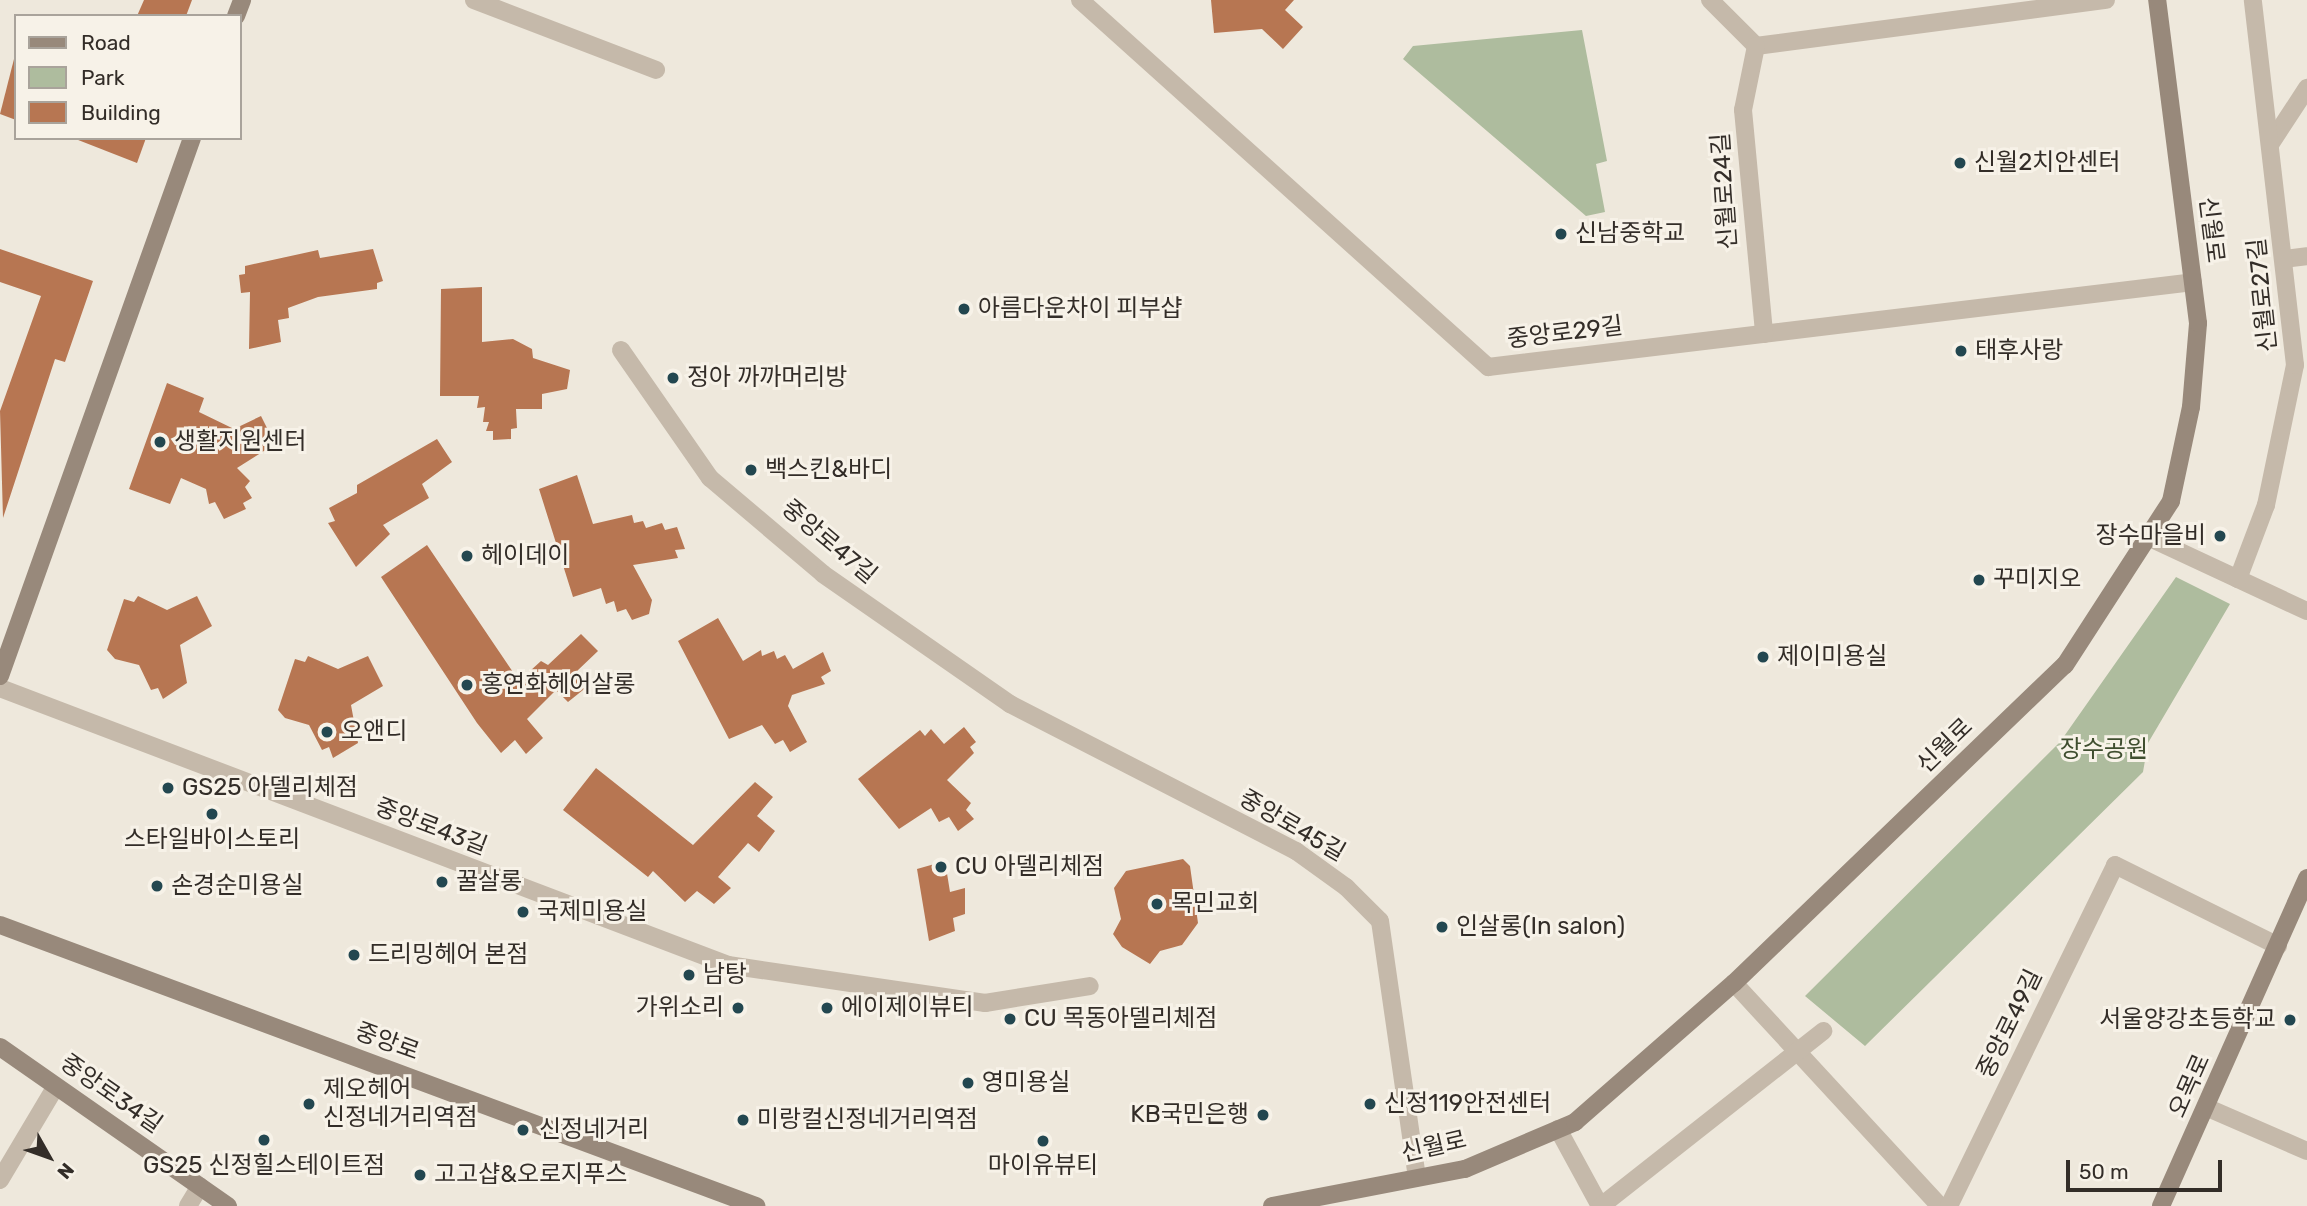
<!DOCTYPE html>
<html>
<head>
<meta charset="utf-8">
<style>
  body { margin:0 }
  #map { position:relative; width:2307px; height:1206px; overflow:hidden; background:#eee8dc; font-family:Rubik,"Noto Sans KR",sans-serif }
  div>[style] { position:absolute }
  .green>* { inset:0; background:#aebc9e }
  .building>* { inset:0; background:#b77652 }
  .street>* { height:18px; margin:-9px; padding:0 9px; transform-origin:9px; border-radius:9px; background:#c5b9aa }
  .secondary>* { height:18px; margin:-9px; padding:0 9px; transform-origin:9px; border-radius:9px; background:#98897b }
  .dots>* { width:19px; height:19px; translate:-50% -50%; box-sizing:border-box; border:4px solid #f7f2e8; border-radius:50% }
  span { translate:-50% -50%; white-space:nowrap; text-align:center; line-height:1.15; -webkit-text-stroke:6px #f7f2e8; paint-order:stroke }
  .poi-label { font-size:24px; color:#332d28 }
  .left { translate:0 -50%; text-align:left }
  .right { translate:-100% -50%; text-align:right }
  .street-label { font-size:24px; color:#332d28 }
  .park-label { font-size:24px; color:#3f4e2f }
  .legend { position:absolute; left:14px; top:14px; width:228px; height:126px; box-sizing:border-box; background:#f7f2e8; border:2px solid #a9a39b; margin:0; padding:9px 12px; list-style:none; font-size:21px; color:#332d28 }
  .legend li { display:flex; align-items:center; gap:14px; height:35px }
  .legend b { width:35px; border:2px solid #a9a39b }
  .north { position:absolute; left:14px; top:1122px; width:70px; height:70px; -webkit-text-stroke:5px #f7f2e8; paint-order:stroke; rotate:130deg; font-size:19px; font-weight:700; line-height:28px; text-align:center; color:#332d28 }
  .north::after { content:''; display:block; margin:auto; width:24px; height:32px; background:#332d28; clip-path:polygon(50% 0,100% 100%,50% 72%,0 100%) }
  .scale { position:absolute; left:2066px; top:1160px; width:156px; height:32px; box-sizing:border-box; border:4px solid #332d28; border-top:0; padding-left:9px; font-size:21px; line-height:24px; white-space:nowrap; color:#332d28; -webkit-text-stroke:5px #f7f2e8; paint-order:stroke }
</style>
</head>
<body>
<div id="map">
  <div class="green">
    <i style="clip-path:polygon(1582px 30px,1607px 161px,1596px 164px,1605px 212px,1586px 216px,1403px 59px,1413px 46px)"></i>
    <i style="clip-path:polygon(2176px 577px,2230px 604px,2148px 743px,2143px 772px,1865px 1046px,1805px 996px,2060px 742px)"></i>
  </div>
  <div class="building">
    <i style="clip-path:polygon(144px 0,192px 0,186px 16px,137px 16px)"></i>
    <i style="clip-path:polygon(1211px 0,1294px 0,1285px 10px,1303px 27px,1283px 49px,1262px 29px,1214px 33px)"></i>
    <i style="clip-path:polygon(14px 59px,16px 59px,16px 120px,0 114px)"></i>
    <i style="clip-path:polygon(73px 138px,146px 138px,137px 163px)"></i>
    <i style="clip-path:polygon(0 249px,93px 281px,65px 362px,55px 359px,3px 518px,0 411px,41px 296px,0 282px)"></i>
    <i style="clip-path:polygon(373px 249px,383px 281px,377px 283px,377px 289px,318px 297px,288px 308px,289px 318px,278px 320px,281px 342px,249px 349px,250px 292px,241px 293px,239px 275px,245px 274px,245px 266px,318px 250px,320px 258px)"></i>
    <i style="clip-path:polygon(482px 287px,482px 342px,513px 339px,532px 349px,533px 358px,570px 370px,567px 389px,542px 394px,542px 409px,516px 409px,517px 428px,511px 429px,511px 439px,493px 440px,493px 431px,486px 431px,489px 422px,483px 422px,485px 407px,477px 408px,479px 396px,440px 396px,441px 289px)"></i>
    <i style="clip-path:polygon(167px 383px,204px 398px,199px 412px,234px 429px,261px 416px,275px 444px,237px 468px,250px 481px,245px 487px,252px 498px,243px 503px,246px 509px,224px 519px,215px 502px,209px 504px,206px 489px,181px 478px,170px 504px,129px 489px)"></i>
    <i style="clip-path:polygon(437px 439px,452px 462px,422px 484px,429px 498px,383px 525px,390px 534px,356px 567px,328px 523px,335px 521px,329px 508px,357px 493px,357px 485px)"></i>
    <i style="clip-path:polygon(577px 475px,593px 524px,632px 515px,634px 523px,643px 521px,646px 528px,662px 523px,665px 530px,677px 527px,685px 549px,675px 550px,678px 558px,633px 565px,652px 600px,649px 614px,632px 620px,626px 609px,617px 612px,614px 601px,606px 604px,601px 588px,573px 597px,539px 489px)"></i>
    <i style="clip-path:polygon(427px 545px,519px 681px,541px 661px,548px 665px,581px 634px,598px 651px,577px 671px,588px 686px,568px 702px,556px 690px,527px 719px,543px 738px,526px 754px,515px 740px,501px 753px,477px 723px,381px 577px)"></i>
    <i style="clip-path:polygon(138px 596px,167px 610px,197px 596px,212px 626px,180px 645px,187px 683px,163px 699px,158px 688px,151px 690px,139px 665px,115px 659px,107px 650px,124px 599px,134px 602px)"></i>
    <i style="clip-path:polygon(718px 618px,743px 661px,761px 650px,762px 656px,774px 651px,777px 659px,785px 655px,793px 669px,823px 652px,831px 671px,821px 677px,825px 684px,792px 695px,788px 706px,807px 742px,790px 752px,783px 740px,775px 744px,762px 725px,729px 739px,678px 641px)"></i>
    <i style="clip-path:polygon(308px 656px,338px 669px,368px 656px,383px 686px,351px 705px,358px 743px,333px 758px,329px 747px,322px 750px,309px 725px,285px 718px,278px 710px,295px 659px,305px 662px)"></i>
    <i style="clip-path:polygon(964px 727px,976px 742px,970px 747px,974px 753px,947px 780px,971px 803px,966px 810px,974px 819px,958px 831px,949px 817px,939px 822px,931px 808px,899px 829px,858px 779px,920px 730px,925px 736px,931px 729px,944px 744px)"></i>
    <i style="clip-path:polygon(596px 768px,693px 845px,755px 782px,773px 797px,757px 816px,775px 831px,759px 852px,748px 843px,718px 877px,731px 888px,714px 904px,697px 891px,685px 902px,653px 871px,648px 877px,563px 810px)"></i>
    <i style="clip-path:polygon(1183px 859px,1190px 866px,1198px 923px,1182px 945px,1160px 951px,1150px 964px,1122px 947px,1113px 934px,1121px 919px,1114px 888px,1126px 871px)"></i>
    <i style="clip-path:polygon(945px 861px,950px 892px,965px 888px,965px 914px,953px 918px,955px 931px,929px 941px,917px 869px)"></i>
  </div>
  <div class="street">
    <i style="left:474px;top:0;width:195px;rotate:21deg"></i>
    <i style="left:1080px;top:0;width:549px;rotate:41.97deg"></i>
    <i style="left:1488px;top:367px;width:710px;rotate:-6.87deg"></i>
    <i style="left:1710px;top:0;width:65px;rotate:45deg"></i>
    <i style="left:1756px;top:46px;width:353px;rotate:-7.5deg"></i>
    <i style="left:1756px;top:46px;width:65px;rotate:101.5deg"></i>
    <i style="left:1743px;top:110px;width:225px;rotate:84.6deg"></i>
    <i style="left:2271px;top:143px;width:66px;rotate:-56.8deg"></i>
    <i style="left:2284px;top:259px;width:23px;rotate:-7deg"></i>
    <i style="left:621px;top:350px;width:156px;rotate:55.2deg"></i>
    <i style="left:710px;top:478px;width:148px;rotate:40.3deg"></i>
    <i style="left:823px;top:574px;width:228px;rotate:34.8deg"></i>
    <i style="left:1010px;top:704px;width:322px;rotate:27.2deg"></i>
    <i style="left:1296px;top:851px;width:62px;rotate:35.8deg"></i>
    <i style="left:1346px;top:887px;width:48px;rotate:45deg"></i>
    <i style="left:1380px;top:921px;width:259px;rotate:81.8deg"></i>
    <i style="left:2148px;top:537px;width:175px;rotate:25deg"></i>
    <i style="left:2238px;top:579px;width:79px;rotate:-69.3deg"></i>
    <i style="left:2266px;top:505px;width:143px;rotate:-78.3deg"></i>
    <i style="left:2295px;top:365px;width:367px;rotate:-96.6deg"></i>
    <i style="left:0;top:688px;width:779px;rotate:20.83deg"></i>
    <i style="left:728px;top:965px;width:260px;rotate:8.4deg"></i>
    <i style="left:985px;top:1003px;width:106px;rotate:-9.2deg"></i>
    <i style="left:1734px;top:983px;width:304px;rotate:47.3deg"></i>
    <i style="left:2208px;top:1108px;width:108px;rotate:23.5deg"></i>
    <i style="left:1558px;top:1129px;width:88px;rotate:61.4deg"></i>
    <i style="left:0;top:1180px;width:109px;rotate:-59.2deg"></i>
    <i style="left:188px;top:1206px;width:23px;rotate:-59deg"></i>
    <i style="left:1601px;top:1206px;width:283px;rotate:-38.2deg"></i>
    <i style="left:1949px;top:1206px;width:379px;rotate:-64deg"></i>
    <i style="left:2115px;top:865px;width:182px;rotate:26.4deg"></i>
  </div>
  <div class="secondary">
    <i style="left:236px;top:16px;width:17px;rotate:-69deg"></i>
    <i style="left:0;top:676px;width:571px;rotate:-70.36deg"></i>
    <i style="left:0;top:925px;width:807px;rotate:20.39deg"></i>
    <i style="left:0;top:1047px;width:278px;rotate:34.9deg"></i>
    <i style="left:1272px;top:1206px;width:197px;rotate:-10.9deg"></i>
    <i style="left:1465px;top:1169px;width:120px;rotate:-23.1deg"></i>
    <i style="left:1575px;top:1122px;width:211px;rotate:-41.2deg"></i>
    <i style="left:1734px;top:983px;width:459px;rotate:-43.9deg"></i>
    <i style="left:2065px;top:665px;width:195px;rotate:-57.1deg"></i>
    <i style="left:2171px;top:501px;width:96px;rotate:-78deg"></i>
    <i style="left:2191px;top:407px;width:84px;rotate:-85.2deg"></i>
    <i style="left:2198px;top:323px;width:326px;rotate:-97.2deg"></i>
    <i style="left:2161px;top:1206px;width:359px;rotate:-66deg"></i>
  </div>
  <div class="dots">
    <i style="left:1960px;top:163px;background:#234750"></i>
    <i style="left:1561px;top:234px;background:#234750"></i>
    <i style="left:964px;top:309px;background:#234750"></i>
    <i style="left:1961px;top:351px;background:#234750"></i>
    <i style="left:673px;top:378px;background:#234750"></i>
    <i style="left:160px;top:442px;background:#234750"></i>
    <i style="left:751px;top:470px;background:#234750"></i>
    <i style="left:2220px;top:536px;background:#234750"></i>
    <i style="left:467px;top:556px;background:#234750"></i>
    <i style="left:1979px;top:580px;background:#234750"></i>
    <i style="left:1763px;top:657px;background:#234750"></i>
    <i style="left:467px;top:685px;background:#234750"></i>
    <i style="left:327px;top:732px;background:#234750"></i>
    <i style="left:168px;top:788px;background:#234750"></i>
    <i style="left:212px;top:814px;background:#234750"></i>
    <i style="left:941px;top:867px;background:#234750"></i>
    <i style="left:442px;top:882px;background:#234750"></i>
    <i style="left:157px;top:886px;background:#234750"></i>
    <i style="left:1157px;top:904px;background:#234750"></i>
    <i style="left:523px;top:912px;background:#234750"></i>
    <i style="left:1442px;top:927px;background:#234750"></i>
    <i style="left:354px;top:955px;background:#234750"></i>
    <i style="left:689px;top:975px;background:#234750"></i>
    <i style="left:738px;top:1008px;background:#234750"></i>
    <i style="left:827px;top:1008px;background:#234750"></i>
    <i style="left:1010px;top:1019px;background:#234750"></i>
    <i style="left:2290px;top:1020px;background:#234750"></i>
    <i style="left:968px;top:1083px;background:#234750"></i>
    <i style="left:309px;top:1104px;background:#234750"></i>
    <i style="left:1370px;top:1104px;background:#234750"></i>
    <i style="left:1263px;top:1115px;background:#234750"></i>
    <i style="left:743px;top:1120px;background:#234750"></i>
    <i style="left:523px;top:1130px;background:#234750"></i>
    <i style="left:264px;top:1140px;background:#234750"></i>
    <i style="left:1043px;top:1141px;background:#234750"></i>
    <i style="left:420px;top:1175px;background:#234750"></i>
  </div>
  <div class="poi-label">
    <span class="left" style="left:1974px;top:163px">신월2치안센터</span>
    <span class="left" style="left:1575px;top:234px">신남중학교</span>
    <span class="left" style="left:978px;top:309px">아름다운차이 피부샵</span>
    <span class="left" style="left:1975px;top:351px">태후사랑</span>
    <span class="left" style="left:687px;top:378px">정아 까까머리방</span>
    <span class="left" style="left:174px;top:442px">생활지원센터</span>
    <span class="left" style="left:765px;top:470px">백스킨&amp;바디</span>
    <span class="right" style="left:2206px;top:536px">장수마을비</span>
    <span class="left" style="left:481px;top:556px">헤이데이</span>
    <span class="left" style="left:1993px;top:580px">꾸미지오</span>
    <span class="left" style="left:1777px;top:657px">제이미용실</span>
    <span class="left" style="left:481px;top:685px">홍연화헤어살롱</span>
    <span class="left" style="left:341px;top:732px">오앤디</span>
    <span class="left" style="left:182px;top:788px">GS25 아델리체점</span>
    <span style="left:212px;top:840px">스타일바이스토리</span>
    <span class="left" style="left:955px;top:867px">CU 아델리체점</span>
    <span class="left" style="left:456px;top:882px">꿀살롱</span>
    <span class="left" style="left:171px;top:886px">손경순미용실</span>
    <span class="left" style="left:1171px;top:904px">목민교회</span>
    <span class="left" style="left:537px;top:912px">국제미용실</span>
    <span class="left" style="left:1456px;top:927px">인살롱(In salon)</span>
    <span class="left" style="left:368px;top:955px">드리밍헤어 본점</span>
    <span class="left" style="left:703px;top:975px">남탕</span>
    <span class="right" style="left:724px;top:1008px">가위소리</span>
    <span class="left" style="left:841px;top:1008px">에이제이뷰티</span>
    <span class="left" style="left:1024px;top:1019px">CU 목동아델리체점</span>
    <span class="right" style="left:2276px;top:1020px">서울양강초등학교</span>
    <span class="left" style="left:982px;top:1083px">영미용실</span>
    <span class="left" style="left:323px;top:1104px">제오헤어<br>신정네거리역점</span>
    <span class="left" style="left:1384px;top:1104px">신정119안전센터</span>
    <span class="right" style="left:1249px;top:1115px">KB국민은행</span>
    <span class="left" style="left:757px;top:1120px">미랑컬신정네거리역점</span>
    <span class="left" style="left:539px;top:1130px">신정네거리</span>
    <span style="left:264px;top:1166px">GS25 신정힐스테이트점</span>
    <span style="left:1043px;top:1166px">마이유뷰티</span>
    <span class="left" style="left:434px;top:1175px">고고샵&amp;오로지푸스</span>
  </div>
  <div class="street-label">
    <span style="left:1725px;top:191px;rotate:-94deg">신월로24길</span>
    <span style="left:2211px;top:230px;rotate:83deg">신월로</span>
    <span style="left:2263px;top:295px;rotate:-96deg">신월로27길</span>
    <span style="left:1565px;top:333px;rotate:-7deg">중앙로29길</span>
    <span style="left:829px;top:542px;rotate:40deg">중앙로47길</span>
    <span style="left:1945px;top:746px;rotate:-44deg">신월로</span>
    <span style="left:1292px;top:826px;rotate:30deg">중앙로45길</span>
    <span style="left:431px;top:827px;rotate:21deg">중앙로43길</span>
    <span style="left:2010px;top:1024px;rotate:-64deg">중앙로49길</span>
    <span style="left:387px;top:1042px;rotate:20deg">중앙로</span>
    <span style="left:2190px;top:1086px;rotate:-66deg">오목로</span>
    <span style="left:111px;top:1094px;rotate:35deg">중앙로34길</span>
    <span style="left:1434px;top:1147px;rotate:-13deg">신월로</span>
  </div>
  <div class="park-label">
    <span style="left:2104px;top:750px">장수공원</span>
  </div>
  <ul class="legend">
  <li><b style="height:9px;background:#98897b"></b>Road</li>
  <li><b style="height:19px;background:#aebc9e"></b>Park</li>
  <li><b style="height:19px;background:#b77652"></b>Building</li>
  </ul>
  <div class="north">N</div>
  <div class="scale">50 m</div>
</div>
</body>
</html>
